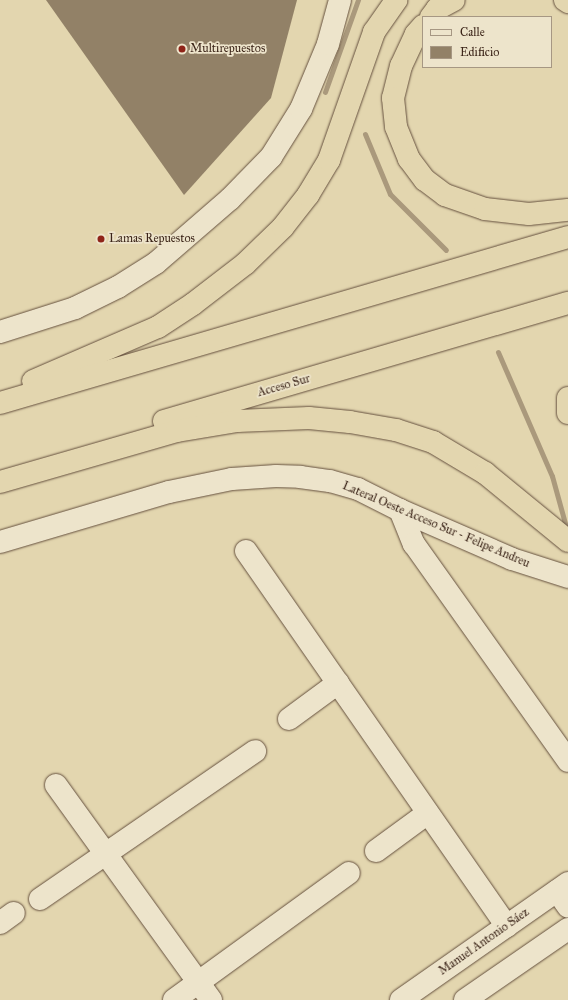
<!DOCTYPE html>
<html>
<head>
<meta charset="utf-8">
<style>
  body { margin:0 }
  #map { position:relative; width:568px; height:1000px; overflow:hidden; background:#e3d6af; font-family:"IM FELL Great Primer",serif }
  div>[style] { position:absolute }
  .stream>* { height:5px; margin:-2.5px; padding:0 2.5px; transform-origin:2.5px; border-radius:2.5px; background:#aa997c }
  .building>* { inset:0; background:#928167 }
  .roads { filter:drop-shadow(0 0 1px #65503e) drop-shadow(0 0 1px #65503e) }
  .minor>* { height:22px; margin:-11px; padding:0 11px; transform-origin:11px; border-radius:11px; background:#ede4cb }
  .highway>* { height:22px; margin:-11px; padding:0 11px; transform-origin:11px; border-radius:11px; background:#e3d6af }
  .dots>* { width:11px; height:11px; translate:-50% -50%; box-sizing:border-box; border:2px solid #ede4cb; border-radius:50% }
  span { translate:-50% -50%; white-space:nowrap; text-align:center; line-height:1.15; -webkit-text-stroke:3.5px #ede4cb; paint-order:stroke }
  .poi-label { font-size:12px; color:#3b2418 }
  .left { translate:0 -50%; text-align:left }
  .street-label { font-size:12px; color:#3b2418 }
  .legend { position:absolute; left:422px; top:16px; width:130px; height:52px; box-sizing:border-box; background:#ede4cb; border:1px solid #a69783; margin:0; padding:5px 7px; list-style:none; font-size:12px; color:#3b2418 }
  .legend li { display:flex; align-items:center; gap:8px; height:20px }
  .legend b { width:20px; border:1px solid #a69783 }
</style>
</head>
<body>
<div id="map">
  <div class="stream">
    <i style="left:325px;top:92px;width:98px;rotate:-70.3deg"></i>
    <i style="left:365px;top:134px;width:65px;rotate:67.4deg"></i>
    <i style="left:390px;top:194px;width:79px;rotate:45deg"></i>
    <i style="left:498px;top:352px;width:135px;rotate:66.5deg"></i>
    <i style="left:552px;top:476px;width:53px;rotate:74.6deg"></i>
  </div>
  <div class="building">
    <i style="clip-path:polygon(46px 0,297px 0,271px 98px,184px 195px)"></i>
  </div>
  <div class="roads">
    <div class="minor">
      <i style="left:0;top:332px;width:79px;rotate:-17.7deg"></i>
      <i style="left:75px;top:308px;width:48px;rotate:-26deg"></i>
      <i style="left:118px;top:287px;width:45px;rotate:-32.3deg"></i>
      <i style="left:156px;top:263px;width:98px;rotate:-40.9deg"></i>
      <i style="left:230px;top:199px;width:59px;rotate:-45.7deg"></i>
      <i style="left:271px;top:157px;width:57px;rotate:-58deg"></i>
      <i style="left:301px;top:109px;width:70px;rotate:-67.4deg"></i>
      <i style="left:328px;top:44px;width:46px;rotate:-74.7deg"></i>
      <i style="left:400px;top:510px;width:37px;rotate:68deg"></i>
      <i style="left:414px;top:544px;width:266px;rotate:54.6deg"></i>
      <i style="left:0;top:542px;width:176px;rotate:-16.5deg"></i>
      <i style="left:169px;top:492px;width:64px;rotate:-11.7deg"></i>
      <i style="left:232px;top:479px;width:44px;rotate:-3.9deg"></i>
      <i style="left:276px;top:476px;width:24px;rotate:2deg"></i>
      <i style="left:300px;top:477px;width:30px;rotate:8deg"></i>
      <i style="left:330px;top:481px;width:29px;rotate:16deg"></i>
      <i style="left:358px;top:489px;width:47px;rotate:26.6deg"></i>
      <i style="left:400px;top:510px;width:122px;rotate:23.6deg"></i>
      <i style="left:512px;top:559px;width:59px;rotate:17.8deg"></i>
      <i style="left:246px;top:551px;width:457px;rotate:55.2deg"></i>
      <i style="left:289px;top:719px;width:61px;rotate:-36.3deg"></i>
      <i style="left:56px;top:785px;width:265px;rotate:54.2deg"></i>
      <i style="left:376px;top:851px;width:64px;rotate:-36.2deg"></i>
      <i style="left:557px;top:891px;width:19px;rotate:55deg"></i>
      <i style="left:40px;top:899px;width:261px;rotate:-34.5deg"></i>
      <i style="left:0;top:923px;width:17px;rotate:-36deg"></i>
      <i style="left:174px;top:1000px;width:216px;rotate:-36deg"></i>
      <i style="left:401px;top:1000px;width:204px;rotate:-35deg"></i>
      <i style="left:465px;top:1000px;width:125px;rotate:-34.6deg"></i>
    </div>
    <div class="highway">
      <i style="left:565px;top:0;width:4px;rotate:34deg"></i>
      <i style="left:431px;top:17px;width:10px;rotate:-53deg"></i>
      <i style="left:437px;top:9px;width:19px;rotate:-28deg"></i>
      <i style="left:423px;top:26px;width:11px;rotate:131deg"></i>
      <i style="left:416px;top:34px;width:35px;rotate:115deg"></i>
      <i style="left:401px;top:66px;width:33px;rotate:104deg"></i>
      <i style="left:393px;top:98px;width:29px;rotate:84deg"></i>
      <i style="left:396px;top:127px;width:35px;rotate:68deg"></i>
      <i style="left:409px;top:159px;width:26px;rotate:53deg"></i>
      <i style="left:425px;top:180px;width:25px;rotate:37deg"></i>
      <i style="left:445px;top:195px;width:42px;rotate:19.3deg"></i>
      <i style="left:485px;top:209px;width:44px;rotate:6.5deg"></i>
      <i style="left:529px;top:214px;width:39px;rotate:-6deg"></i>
      <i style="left:33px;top:381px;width:136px;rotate:-23.4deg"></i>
      <i style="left:158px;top:327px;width:42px;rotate:-33.3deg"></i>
      <i style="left:193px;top:304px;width:66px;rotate:-37.6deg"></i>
      <i style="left:245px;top:264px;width:53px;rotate:-44.2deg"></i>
      <i style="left:283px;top:227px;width:41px;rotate:-52deg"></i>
      <i style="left:308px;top:195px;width:41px;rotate:-59deg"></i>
      <i style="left:329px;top:160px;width:136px;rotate:-70.6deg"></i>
      <i style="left:374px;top:32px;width:39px;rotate:-55deg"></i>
      <i style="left:568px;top:398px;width:15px;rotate:90deg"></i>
      <i style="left:0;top:403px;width:592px;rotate:-16.29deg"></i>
      <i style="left:164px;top:421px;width:421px;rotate:-16.3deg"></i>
      <i style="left:0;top:482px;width:184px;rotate:-16.1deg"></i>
      <i style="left:177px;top:431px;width:61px;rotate:-9.5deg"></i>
      <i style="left:237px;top:421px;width:72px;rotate:-2.4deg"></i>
      <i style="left:309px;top:418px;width:41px;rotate:5.6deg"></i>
      <i style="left:350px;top:422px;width:47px;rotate:9.9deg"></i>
      <i style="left:396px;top:430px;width:39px;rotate:18deg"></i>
      <i style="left:433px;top:442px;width:61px;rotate:30.8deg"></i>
      <i style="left:485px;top:473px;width:107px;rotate:39.3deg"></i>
    </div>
  </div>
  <div class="dots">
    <i style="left:182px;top:49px;background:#8f2418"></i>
    <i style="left:101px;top:239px;background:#8f2418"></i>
  </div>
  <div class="poi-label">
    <span class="left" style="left:190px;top:49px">Multirepuestos</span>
    <span class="left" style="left:109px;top:239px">Lamas Repuestos</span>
  </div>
  <div class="street-label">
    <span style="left:284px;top:386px;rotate:-16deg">Acceso Sur</span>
    <span style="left:436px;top:525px;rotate:23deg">Lateral Oeste Acceso Sur - Felipe Andreu</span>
    <span style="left:484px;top:942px;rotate:-35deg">Manuel Antonio Sáez</span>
  </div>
  <ul class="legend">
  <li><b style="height:5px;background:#ede4cb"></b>Calle</li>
  <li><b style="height:11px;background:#928167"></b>Edificio</li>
  </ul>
</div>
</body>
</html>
